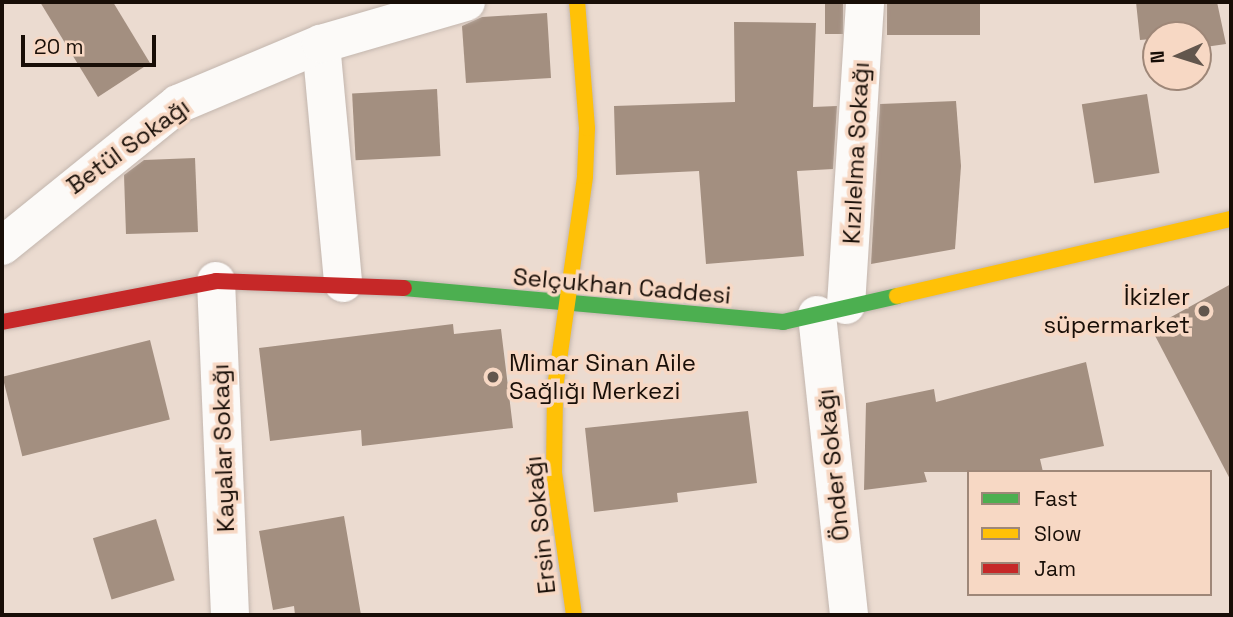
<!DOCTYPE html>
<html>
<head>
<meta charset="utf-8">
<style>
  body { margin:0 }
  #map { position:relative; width:1233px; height:617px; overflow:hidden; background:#ebdbd0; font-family:"Space Grotesk",sans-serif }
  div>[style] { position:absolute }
  .building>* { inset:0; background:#a38f80; transform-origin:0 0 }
  .roads { filter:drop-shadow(0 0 2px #c3b6ae) drop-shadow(0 0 2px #c3b6ae) }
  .street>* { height:38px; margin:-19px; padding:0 19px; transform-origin:19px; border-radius:19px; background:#fcfaf8 }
  .fast>* { height:16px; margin:-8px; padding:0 8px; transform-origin:8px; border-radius:8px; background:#4caf50 }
  .slow>* { height:16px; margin:-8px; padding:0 8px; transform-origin:8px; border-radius:8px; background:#ffc107 }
  .jam>* { height:16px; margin:-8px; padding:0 8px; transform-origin:8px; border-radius:8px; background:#c62828 }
  .dots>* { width:19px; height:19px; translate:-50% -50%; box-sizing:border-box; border:4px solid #f7d8c4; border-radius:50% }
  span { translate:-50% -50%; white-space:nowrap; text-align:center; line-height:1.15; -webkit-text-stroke:7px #f7d8c4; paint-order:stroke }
  .street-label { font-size:24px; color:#180e07 }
  .poi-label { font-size:24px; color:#180e07 }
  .right { translate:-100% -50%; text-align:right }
  .left { translate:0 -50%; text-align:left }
  .frame { position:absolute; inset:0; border:4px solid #180e07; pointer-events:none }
  .legend { position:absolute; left:967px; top:470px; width:245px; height:126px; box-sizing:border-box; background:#f7d8c4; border:2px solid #9e8778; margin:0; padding:9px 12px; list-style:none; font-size:21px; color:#180e07 }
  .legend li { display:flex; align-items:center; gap:14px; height:35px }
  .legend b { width:35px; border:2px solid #9e8778 }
  .north { position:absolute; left:1142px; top:21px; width:70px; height:70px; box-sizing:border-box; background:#f7d8c4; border:2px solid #9e8778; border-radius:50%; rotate:267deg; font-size:19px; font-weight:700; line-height:28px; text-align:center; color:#180e07 }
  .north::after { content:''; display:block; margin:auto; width:24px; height:32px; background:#62564d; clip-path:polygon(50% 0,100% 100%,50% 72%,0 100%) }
  .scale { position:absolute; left:21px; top:35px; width:135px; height:32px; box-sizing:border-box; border:4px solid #180e07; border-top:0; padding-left:9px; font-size:21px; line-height:24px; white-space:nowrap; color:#180e07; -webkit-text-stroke:5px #f7d8c4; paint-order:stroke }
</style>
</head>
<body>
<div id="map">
  <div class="building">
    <i style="clip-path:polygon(40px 2px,113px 2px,150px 63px,98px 97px)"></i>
    <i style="left:825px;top:2px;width:18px;height:32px"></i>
    <i style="left:887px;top:2px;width:93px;height:33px"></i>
    <i style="clip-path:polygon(1136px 2px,1217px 2px,1226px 44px,1198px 48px,1198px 35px,1140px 40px)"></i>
    <i style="clip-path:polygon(547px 13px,551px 78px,466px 83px,462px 26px,482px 17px)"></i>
    <i style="clip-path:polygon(734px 22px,816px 23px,813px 107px,837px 106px,833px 169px,797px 171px,804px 256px,706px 264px,699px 171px,616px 175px,614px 106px,735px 102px)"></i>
    <i style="left:437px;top:89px;width:67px;height:85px;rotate:87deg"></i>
    <i style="left:1147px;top:94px;width:80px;height:66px;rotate:81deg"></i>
    <i style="clip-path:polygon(956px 101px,961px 166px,955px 249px,871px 264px,880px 104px)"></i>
    <i style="clip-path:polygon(195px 158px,198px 232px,126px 234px,124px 175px,144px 160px)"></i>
    <i style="clip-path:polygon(1231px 284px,1231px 481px,1151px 328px)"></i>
    <i style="clip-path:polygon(453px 324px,454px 334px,501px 329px,513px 428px,362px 446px,361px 430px,270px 441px,259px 348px)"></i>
    <i style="left:150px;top:340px;width:82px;height:152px;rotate:76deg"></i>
    <i style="clip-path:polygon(1086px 362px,1104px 446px,1040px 459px,1043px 472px,924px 472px,927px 482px,864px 490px,866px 403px,934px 389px,936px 402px)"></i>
    <i style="clip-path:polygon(748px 411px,757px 483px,677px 493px,678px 502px,594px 512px,585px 428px)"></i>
    <i style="clip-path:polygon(344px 516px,361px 615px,295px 615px,294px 606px,273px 610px,259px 531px)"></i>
    <i style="left:156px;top:519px;width:64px;height:66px;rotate:73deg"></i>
  </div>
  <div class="roads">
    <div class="street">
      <i style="left:321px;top:44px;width:240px;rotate:84.7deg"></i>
      <i style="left:2px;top:246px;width:226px;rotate:-38.9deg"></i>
      <i style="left:178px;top:104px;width:155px;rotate:-22.8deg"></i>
      <i style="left:321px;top:44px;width:151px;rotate:-16.2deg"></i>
      <i style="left:216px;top:281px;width:334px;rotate:87.6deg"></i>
      <i style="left:846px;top:305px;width:304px;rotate:-86.4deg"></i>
      <i style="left:817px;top:315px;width:302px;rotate:83.9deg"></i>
    </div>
    <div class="fast">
      <i style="left:404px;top:288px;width:381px;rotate:5.1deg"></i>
      <i style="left:783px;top:322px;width:117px;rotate:-12.8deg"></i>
    </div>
    <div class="slow">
      <i style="left:897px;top:296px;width:343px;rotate:-13deg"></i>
      <i style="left:574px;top:615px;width:143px;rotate:-98deg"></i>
      <i style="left:554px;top:473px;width:85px;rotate:-89.3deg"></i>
      <i style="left:555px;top:388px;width:214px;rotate:-81.9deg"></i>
      <i style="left:585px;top:176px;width:48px;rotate:-87.6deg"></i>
      <i style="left:587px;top:128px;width:126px;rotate:-94.5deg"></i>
    </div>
    <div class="jam">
      <i style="left:2px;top:322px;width:218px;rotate:-10.8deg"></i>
      <i style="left:216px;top:281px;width:188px;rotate:2.1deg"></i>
    </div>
  </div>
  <div class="dots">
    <i style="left:1204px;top:311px;background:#62564d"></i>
    <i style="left:493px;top:377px;background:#62564d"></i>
  </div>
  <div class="street-label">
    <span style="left:128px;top:146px;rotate:-36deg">Betül Sokağı</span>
    <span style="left:856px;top:153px;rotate:-87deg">Kızılelma Sokağı</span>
    <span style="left:622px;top:286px;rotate:5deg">Selçukhan Caddesi</span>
    <span style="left:223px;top:448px;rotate:-92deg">Kayalar Sokağı</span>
    <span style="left:833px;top:465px;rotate:-96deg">Önder Sokağı</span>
    <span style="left:540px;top:525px;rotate:-96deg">Ersin Sokağı</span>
  </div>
  <div class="poi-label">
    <span class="right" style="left:1190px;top:311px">İkizler<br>süpermarket</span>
    <span class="left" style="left:509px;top:377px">Mimar Sinan Aile<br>Sağlığı Merkezi</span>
  </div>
  <div class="frame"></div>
  <ul class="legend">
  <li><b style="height:9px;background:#4caf50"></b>Fast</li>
  <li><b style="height:9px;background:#ffc107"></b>Slow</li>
  <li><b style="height:9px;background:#c62828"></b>Jam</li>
  </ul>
  <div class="north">N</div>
  <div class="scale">20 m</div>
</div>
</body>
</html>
